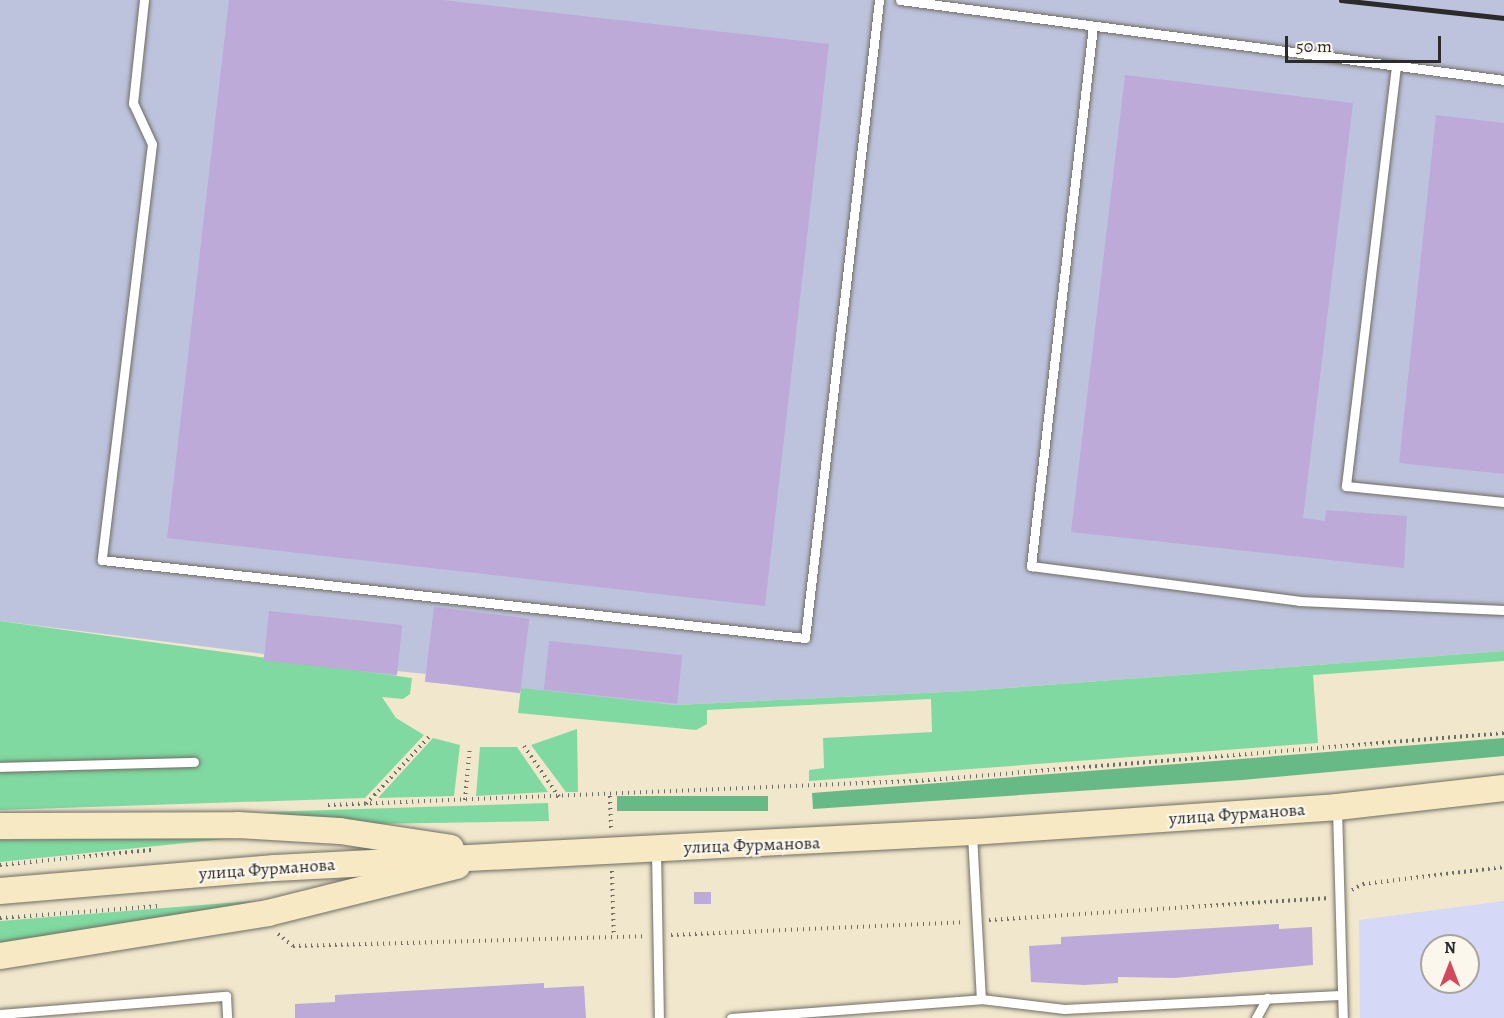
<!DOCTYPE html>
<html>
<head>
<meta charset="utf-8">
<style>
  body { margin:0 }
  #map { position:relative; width:1504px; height:1018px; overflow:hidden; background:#f1e7cd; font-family:Alegreya,serif }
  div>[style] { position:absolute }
  .built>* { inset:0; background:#d6d8f8 }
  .industrial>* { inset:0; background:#bec3dd }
  .green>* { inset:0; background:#7fd9a0 }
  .forest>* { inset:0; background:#67b986; transform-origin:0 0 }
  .building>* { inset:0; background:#bdaad9; transform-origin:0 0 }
  .path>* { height:4px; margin-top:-2px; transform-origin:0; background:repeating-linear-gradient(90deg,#706d64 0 1.5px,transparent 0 6px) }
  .roads { filter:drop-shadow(0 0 2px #706d64) drop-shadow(0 0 2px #706d64) }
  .lane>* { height:9px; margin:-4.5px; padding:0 4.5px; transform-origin:4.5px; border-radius:4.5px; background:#fff }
  .secondary>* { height:26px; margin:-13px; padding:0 13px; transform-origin:13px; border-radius:13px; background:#f7e9c3 }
  .rail>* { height:4.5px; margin:-2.25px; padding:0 2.25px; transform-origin:2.25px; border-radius:2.25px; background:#2b2b2b }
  span { translate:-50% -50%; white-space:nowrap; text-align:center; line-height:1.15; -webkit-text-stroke:4.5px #fbf7ec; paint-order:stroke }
  .street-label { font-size:18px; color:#2b2b2b }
  .north { position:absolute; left:1420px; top:934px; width:60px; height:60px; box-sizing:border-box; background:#fbf7ec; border:2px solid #a8a59f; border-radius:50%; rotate:0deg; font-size:16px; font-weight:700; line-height:24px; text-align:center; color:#2b2b2b }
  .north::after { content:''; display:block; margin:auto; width:21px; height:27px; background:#d1495b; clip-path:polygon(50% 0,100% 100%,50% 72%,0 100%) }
  .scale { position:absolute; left:1285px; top:36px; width:156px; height:27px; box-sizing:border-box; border:3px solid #2b2b2b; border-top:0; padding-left:8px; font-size:18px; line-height:21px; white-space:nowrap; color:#2b2b2b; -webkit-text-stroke:4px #fbf7ec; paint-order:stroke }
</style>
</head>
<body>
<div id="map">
  <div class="built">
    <i style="clip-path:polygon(evenodd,1504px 901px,1504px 1018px,1360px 1018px,1359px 920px,1504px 901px,1432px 946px,1468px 946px,1468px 982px,1432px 982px,1432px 946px)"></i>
  </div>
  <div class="industrial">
    <i style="clip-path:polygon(0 0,1504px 0,1504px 651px,967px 691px,676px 705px,426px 682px,426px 674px,397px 671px,396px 676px,263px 661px,264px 654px,0 621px)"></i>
  </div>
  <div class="green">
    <i style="clip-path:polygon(0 621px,412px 678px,410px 694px,403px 699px,382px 697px,396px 718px,424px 735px,365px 798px,0 810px)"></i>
    <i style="clip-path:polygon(1504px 651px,1504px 661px,1313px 675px,1318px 743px,809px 781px,809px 770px,824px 768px,823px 738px,932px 732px,931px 699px,707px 710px,707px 724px,696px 730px,518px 713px,521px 688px,676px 705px,967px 691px)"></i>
    <i style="clip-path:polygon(577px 729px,578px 792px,566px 792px,531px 745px)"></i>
    <i style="clip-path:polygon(433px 738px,460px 745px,454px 796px,378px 798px)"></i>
    <i style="clip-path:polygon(480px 747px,517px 747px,548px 792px,476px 796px)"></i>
    <i style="clip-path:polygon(548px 803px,549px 821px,365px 824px,265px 812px)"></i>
    <i style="clip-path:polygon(244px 837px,0 862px,0 840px)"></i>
    <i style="clip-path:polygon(252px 901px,231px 909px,0 943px,0 921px)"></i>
  </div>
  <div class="forest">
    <i style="clip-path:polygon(1504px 738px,1504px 756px,1242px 780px,813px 809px,812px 793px)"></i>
    <i style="left:768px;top:796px;width:15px;height:151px;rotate:90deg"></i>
  </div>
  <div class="building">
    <i style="clip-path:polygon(229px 0,443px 0,829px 44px,765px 606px,167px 538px)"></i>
    <i style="clip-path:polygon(1125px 75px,1353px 103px,1303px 518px,1325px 521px,1326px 510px,1407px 516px,1404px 568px,1071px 532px)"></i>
    <i style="clip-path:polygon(1436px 115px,1504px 123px,1504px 474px,1399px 463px)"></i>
    <i style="left:434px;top:607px;width:96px;height:75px;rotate:7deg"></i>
    <i style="left:269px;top:611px;width:134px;height:50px;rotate:6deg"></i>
    <i style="left:549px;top:641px;width:134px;height:49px;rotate:6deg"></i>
    <i style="left:711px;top:892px;width:12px;height:17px;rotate:90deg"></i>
    <i style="clip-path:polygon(1279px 924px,1279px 929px,1312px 927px,1313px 965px,1175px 978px,1118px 977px,1118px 983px,1084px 985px,1031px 982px,1029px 946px,1061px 944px,1061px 937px)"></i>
    <i style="clip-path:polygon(544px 983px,544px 988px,584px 986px,586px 1018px,295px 1018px,295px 1004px,335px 1002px,335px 995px)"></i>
  </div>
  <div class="path">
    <i style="left:524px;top:746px;width:62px;rotate:55.5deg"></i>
    <i style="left:610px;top:796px;width:32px;rotate:88deg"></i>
    <i style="left:465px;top:800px;width:54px;rotate:-84.7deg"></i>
    <i style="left:366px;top:804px;width:92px;rotate:-46.8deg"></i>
    <i style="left:328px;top:805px;width:588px;rotate:-2.34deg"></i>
    <i style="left:916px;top:781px;width:590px;rotate:-4.67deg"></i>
    <i style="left:0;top:865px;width:152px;rotate:-5.7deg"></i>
    <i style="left:612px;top:871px;width:66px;rotate:88.3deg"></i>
    <i style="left:1352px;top:890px;width:13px;rotate:-29deg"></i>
    <i style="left:1363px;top:884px;width:142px;rotate:-6.9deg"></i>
    <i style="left:0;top:918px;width:158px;rotate:-4.3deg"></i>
    <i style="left:989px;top:920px;width:338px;rotate:-3.7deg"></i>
    <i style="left:278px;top:934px;width:19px;rotate:39deg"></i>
    <i style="left:293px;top:946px;width:350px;rotate:-1.6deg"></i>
    <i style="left:671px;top:935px;width:293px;rotate:-2.5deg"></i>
  </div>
  <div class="roads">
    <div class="lane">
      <i style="left:144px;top:0;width:104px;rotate:96.1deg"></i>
      <i style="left:133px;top:103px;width:45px;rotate:65.1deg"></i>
      <i style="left:152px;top:144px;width:419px;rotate:96.9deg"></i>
      <i style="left:102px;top:560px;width:707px;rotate:6.33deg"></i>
      <i style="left:805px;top:638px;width:642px;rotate:-83.38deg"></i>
      <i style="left:900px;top:0;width:609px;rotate:7.54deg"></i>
      <i style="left:1093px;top:26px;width:544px;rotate:96.55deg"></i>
      <i style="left:1031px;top:566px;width:270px;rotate:7.4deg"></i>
      <i style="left:1299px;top:601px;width:205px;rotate:2.5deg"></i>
      <i style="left:1396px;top:66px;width:423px;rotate:96.8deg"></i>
      <i style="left:1346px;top:486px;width:159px;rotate:5.8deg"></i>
      <i style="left:0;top:767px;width:194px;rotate:-1.5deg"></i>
      <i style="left:1337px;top:809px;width:209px;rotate:88.4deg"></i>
      <i style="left:972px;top:834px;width:165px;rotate:86.9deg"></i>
      <i style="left:656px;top:851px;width:167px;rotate:89deg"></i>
      <i style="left:0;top:1014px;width:227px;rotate:-4.6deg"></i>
      <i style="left:226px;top:996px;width:22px;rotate:87deg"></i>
      <i style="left:731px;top:1018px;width:251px;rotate:-4.3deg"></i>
      <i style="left:981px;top:999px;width:84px;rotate:6.9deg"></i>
      <i style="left:1064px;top:1009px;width:276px;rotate:-2.9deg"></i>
      <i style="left:1256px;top:1018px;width:23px;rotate:-61deg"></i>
    </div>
    <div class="secondary">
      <i style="left:0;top:826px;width:238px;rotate:-0.2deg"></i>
      <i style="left:238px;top:825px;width:102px;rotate:3.4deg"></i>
      <i style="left:340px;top:831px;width:112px;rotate:8.7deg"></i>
      <i style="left:0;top:891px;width:276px;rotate:-4.8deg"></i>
      <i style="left:275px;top:868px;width:698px;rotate:-2.96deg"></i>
      <i style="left:972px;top:832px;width:366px;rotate:-3.9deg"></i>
      <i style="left:1337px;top:807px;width:168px;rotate:-6.5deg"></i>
      <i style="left:0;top:956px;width:271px;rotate:-9.1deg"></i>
      <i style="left:268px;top:913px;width:195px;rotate:-14deg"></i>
    </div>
  </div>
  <div class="rail">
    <i style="left:1341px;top:0;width:164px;rotate:6.3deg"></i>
  </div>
  <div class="street-label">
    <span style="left:1237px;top:814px;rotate:-4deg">улица Фурманова</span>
    <span style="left:752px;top:845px;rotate:-2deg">улица Фурманова</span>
    <span style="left:267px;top:869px;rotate:-4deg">улица Фурманова</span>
  </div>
  <div class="north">N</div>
  <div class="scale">50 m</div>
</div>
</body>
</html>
